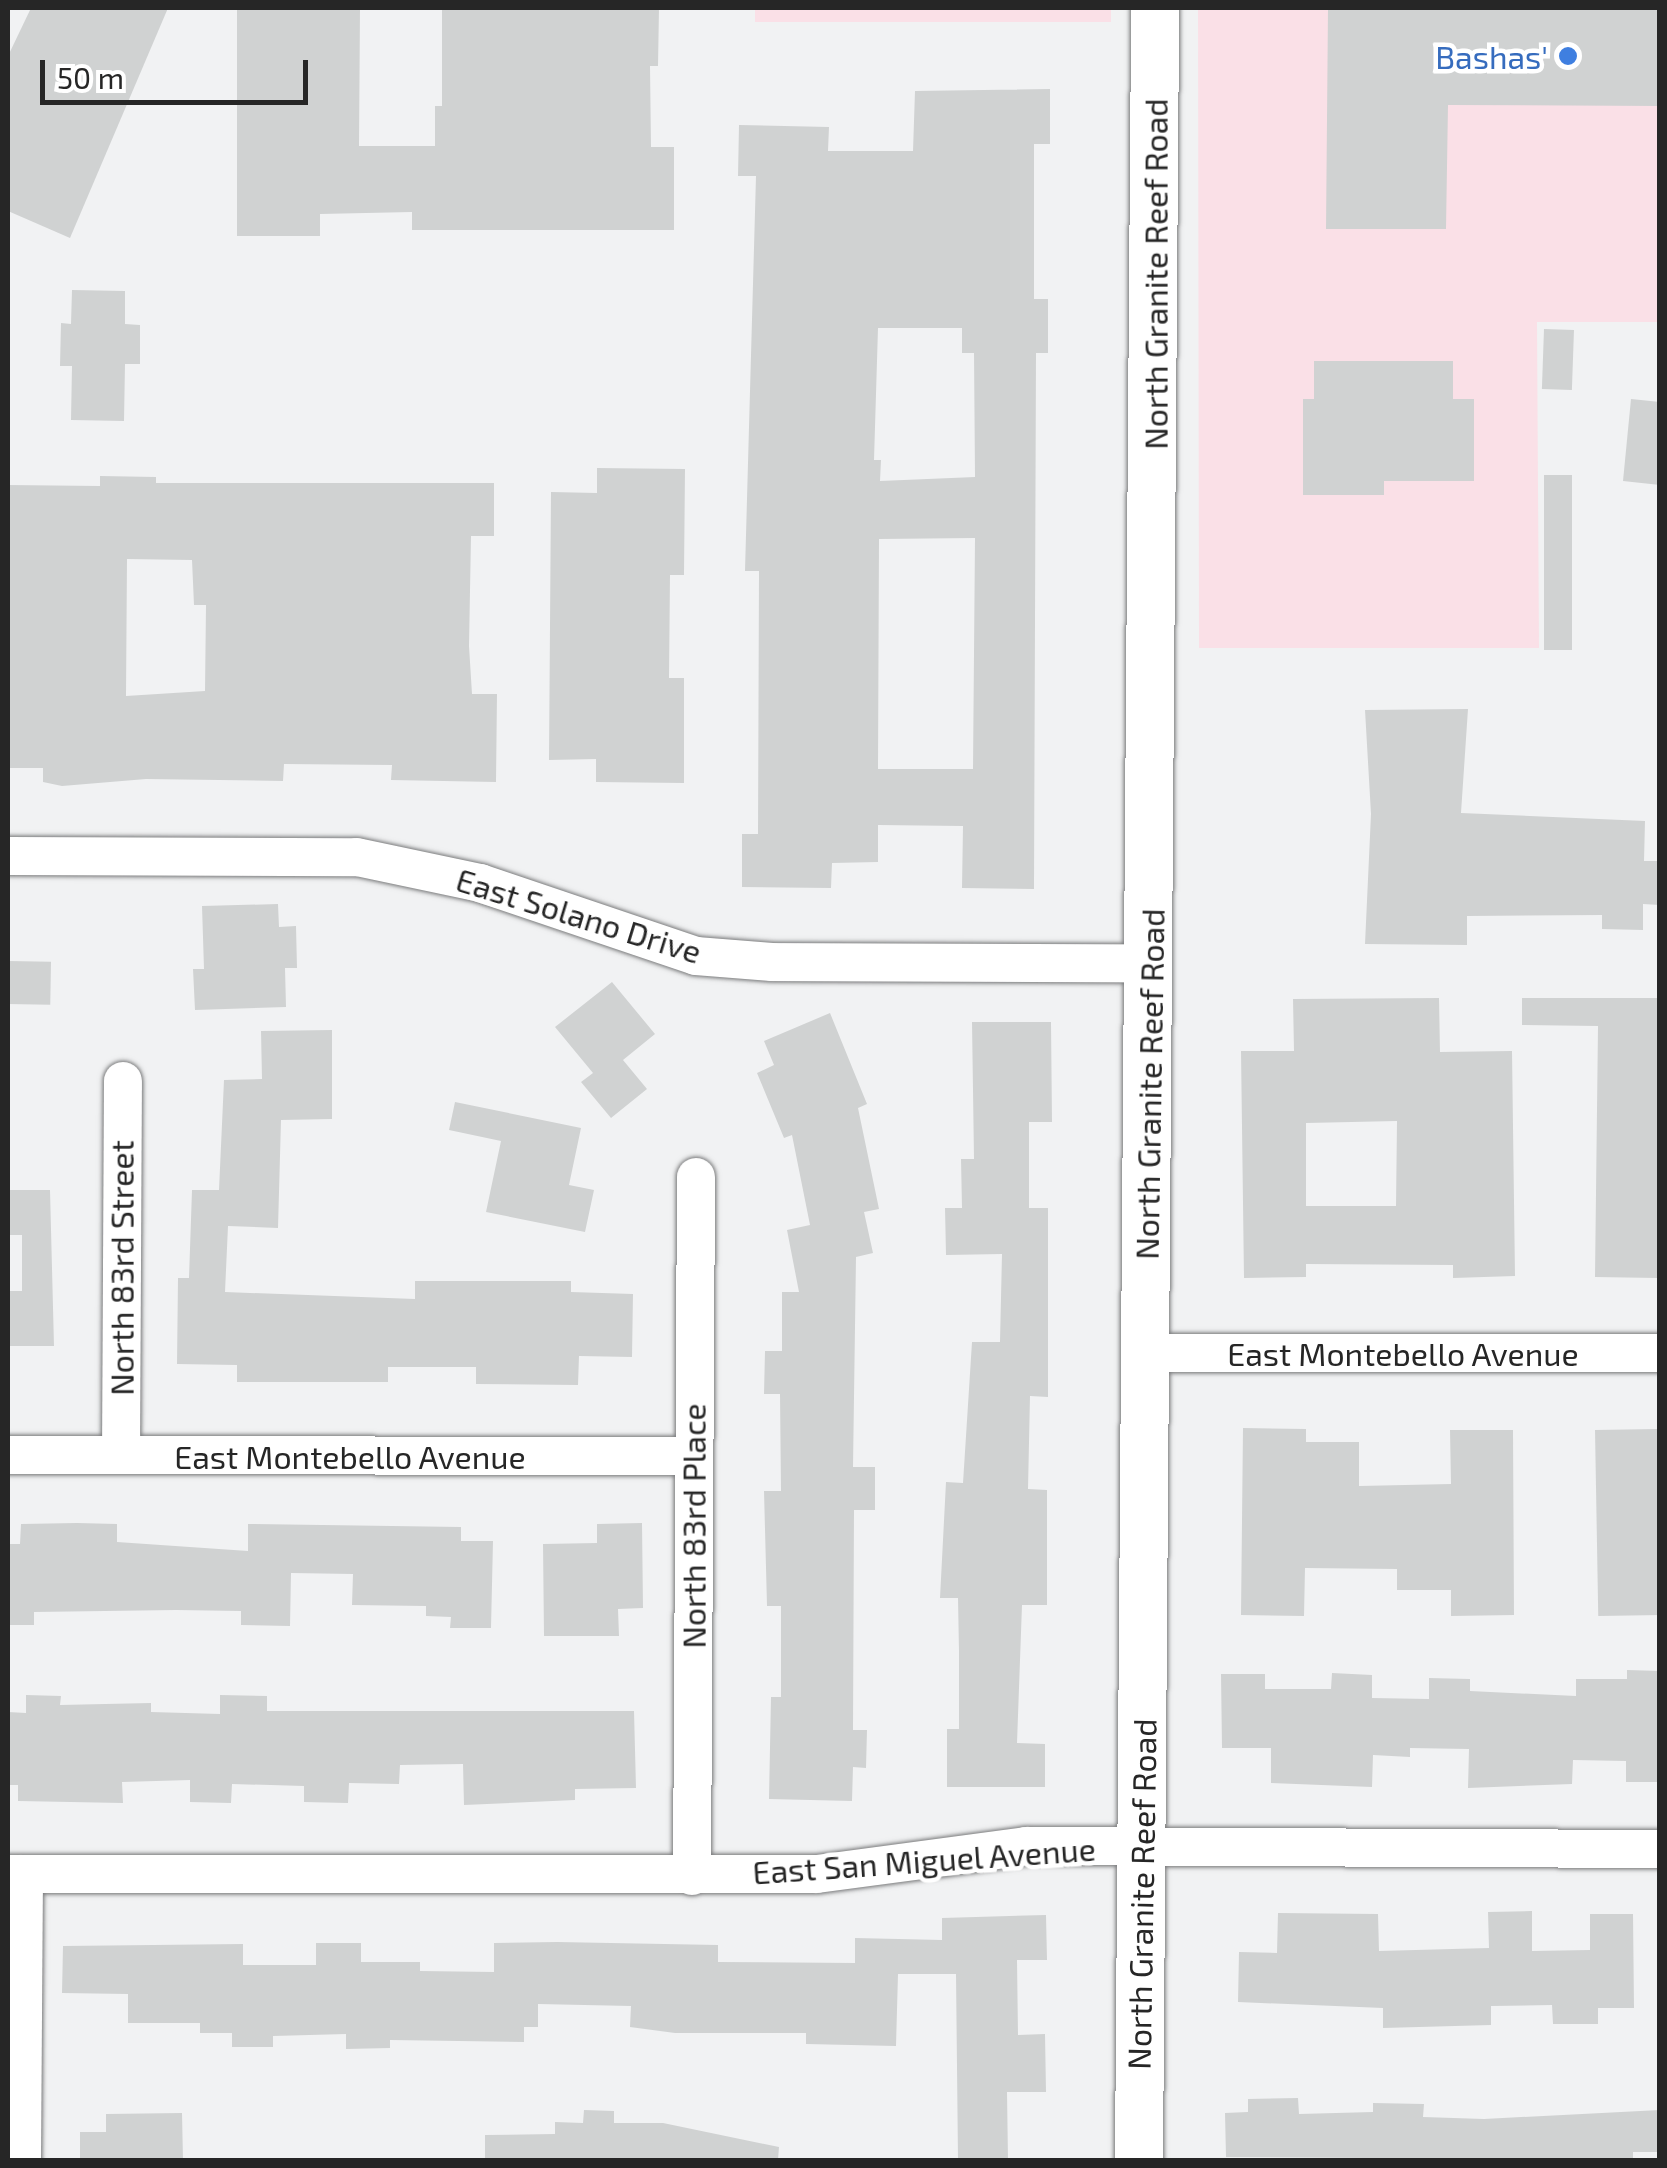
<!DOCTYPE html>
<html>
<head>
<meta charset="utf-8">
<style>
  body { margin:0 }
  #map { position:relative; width:1667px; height:2168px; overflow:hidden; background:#f1f2f3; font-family:"Exo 2",sans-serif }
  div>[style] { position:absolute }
  .commercial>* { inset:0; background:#fae0e7; transform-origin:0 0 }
  .building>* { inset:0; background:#d0d2d2; transform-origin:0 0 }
  .roads { filter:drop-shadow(0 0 2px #7b7c7d) drop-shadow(0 0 2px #7b7c7d) }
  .minor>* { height:38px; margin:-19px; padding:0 19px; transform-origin:19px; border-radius:19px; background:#fff }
  .tertiary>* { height:48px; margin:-24px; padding:0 24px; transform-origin:24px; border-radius:24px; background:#fff }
  .dots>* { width:28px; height:28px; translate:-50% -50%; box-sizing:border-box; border:5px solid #fff; border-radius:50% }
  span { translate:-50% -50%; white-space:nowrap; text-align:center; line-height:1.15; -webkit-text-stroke:9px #fff; paint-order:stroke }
  .shop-label { font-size:32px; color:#366cbe }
  .right { translate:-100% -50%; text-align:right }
  .street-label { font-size:32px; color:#262626 }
  .frame { position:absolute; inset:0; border:10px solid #262626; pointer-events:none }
  .scale { position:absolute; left:40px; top:60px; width:268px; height:45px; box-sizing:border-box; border:5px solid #262626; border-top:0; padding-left:12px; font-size:30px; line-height:35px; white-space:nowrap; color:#262626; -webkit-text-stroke:8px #fff; paint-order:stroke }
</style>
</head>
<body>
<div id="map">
  <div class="commercial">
    <i style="left:755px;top:8px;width:356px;height:14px"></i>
    <i style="clip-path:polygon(1198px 8px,1659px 8px,1659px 322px,1537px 322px,1539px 648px,1199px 648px)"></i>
  </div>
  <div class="building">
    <i style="clip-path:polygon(31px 8px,168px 8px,70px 238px,8px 211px,8px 56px)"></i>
    <i style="clip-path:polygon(237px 8px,360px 8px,359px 146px,435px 146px,435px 106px,442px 106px,442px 8px,659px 8px,658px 66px,650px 66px,651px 147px,674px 147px,674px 230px,412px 230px,412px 212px,320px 214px,320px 236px,237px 236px)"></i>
    <i style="clip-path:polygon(1328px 8px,1660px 8px,1660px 106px,1448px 105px,1446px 229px,1326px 229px)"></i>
    <i style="clip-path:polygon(evenodd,1050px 89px,1050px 144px,1034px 144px,1034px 299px,1048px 299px,1048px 353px,1036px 353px,1034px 889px,962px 888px,963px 826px,878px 825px,878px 862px,832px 863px,831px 888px,742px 887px,742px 834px,758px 834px,759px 571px,745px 571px,756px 176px,738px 176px,739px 125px,829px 127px,828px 151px,913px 151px,915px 91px,1050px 89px,878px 328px,962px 328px,962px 353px,974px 353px,975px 477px,880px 481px,881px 460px,874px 460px,878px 328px,1050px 89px,975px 538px,973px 769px,878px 769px,879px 539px,975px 538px)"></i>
    <i style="clip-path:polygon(72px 290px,125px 291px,125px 324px,140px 325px,140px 364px,125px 364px,124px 421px,71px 420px,72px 366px,60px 366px,61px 323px,71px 324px)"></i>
    <i style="left:1544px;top:329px;width:30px;height:60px;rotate:2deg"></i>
    <i style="clip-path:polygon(1314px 361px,1453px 361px,1453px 399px,1474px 399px,1474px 481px,1384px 481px,1384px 495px,1303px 495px,1303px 399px,1314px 399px)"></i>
    <i style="clip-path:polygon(1631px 399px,1660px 402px,1660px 485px,1623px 481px)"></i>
    <i style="clip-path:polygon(597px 468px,685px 469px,684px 575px,670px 575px,669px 678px,684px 678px,684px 783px,596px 782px,596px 759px,549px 760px,551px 492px,597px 493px)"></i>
    <i style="left:1544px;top:475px;width:28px;height:175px"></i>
    <i style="clip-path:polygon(evenodd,100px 476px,156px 477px,156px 483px,494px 483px,494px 536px,471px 536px,469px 646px,472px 694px,497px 694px,496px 782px,391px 780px,392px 765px,284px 764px,283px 781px,146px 779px,62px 786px,43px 782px,43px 768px,8px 768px,8px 485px,100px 486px,100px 476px,127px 559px,192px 560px,194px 605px,206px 605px,205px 691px,126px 696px,127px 559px)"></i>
    <i style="clip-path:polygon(1468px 709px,1461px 813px,1645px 821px,1644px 861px,1660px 861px,1660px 905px,1643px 904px,1643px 930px,1602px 929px,1602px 915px,1467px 916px,1467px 945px,1365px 944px,1371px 814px,1365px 710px)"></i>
    <i style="clip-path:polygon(278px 904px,279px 927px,296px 926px,297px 968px,285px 968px,286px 1007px,195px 1010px,193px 969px,204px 969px,202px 906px)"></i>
    <i style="left:8px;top:961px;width:43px;height:43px;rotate:1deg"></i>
    <i style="clip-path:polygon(612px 982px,655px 1034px,623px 1060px,647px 1089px,611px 1118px,581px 1082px,593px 1073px,555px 1027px)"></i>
    <i style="clip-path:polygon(evenodd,1439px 998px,1440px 1052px,1512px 1051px,1515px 1276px,1453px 1278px,1453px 1265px,1306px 1264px,1306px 1277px,1244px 1278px,1241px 1051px,1294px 1051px,1293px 999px,1439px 998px,1397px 1121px,1396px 1206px,1306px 1206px,1306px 1123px,1397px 1121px)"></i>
    <i style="clip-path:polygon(1522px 998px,1660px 998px,1658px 1278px,1595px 1277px,1598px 1026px,1522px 1025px)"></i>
    <i style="clip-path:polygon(830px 1013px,867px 1104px,858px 1108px,879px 1209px,864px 1212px,873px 1253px,856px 1257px,853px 1467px,875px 1467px,875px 1510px,854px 1510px,853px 1730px,867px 1730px,866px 1768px,853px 1767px,852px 1801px,769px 1799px,771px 1697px,781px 1697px,781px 1606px,767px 1606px,764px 1491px,781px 1491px,780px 1394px,764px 1394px,765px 1351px,782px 1351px,782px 1292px,799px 1292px,787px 1230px,810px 1225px,792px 1135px,784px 1138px,757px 1073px,774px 1065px,764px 1041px)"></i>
    <i style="clip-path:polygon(972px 1022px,1051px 1022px,1052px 1122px,1029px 1122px,1029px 1208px,1048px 1208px,1048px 1397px,1030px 1396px,1028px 1489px,1047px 1490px,1047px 1605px,1022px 1605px,1017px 1743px,1045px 1744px,1045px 1787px,947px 1787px,947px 1729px,959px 1729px,959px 1652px,958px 1598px,940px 1598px,946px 1482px,963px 1483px,972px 1342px,1000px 1342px,1002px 1254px,946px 1255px,945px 1208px,962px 1208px,961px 1159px,974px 1159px)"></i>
    <i style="clip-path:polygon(332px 1030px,332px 1119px,281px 1120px,278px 1228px,228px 1226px,225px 1292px,415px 1299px,415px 1281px,571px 1281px,571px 1292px,633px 1294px,632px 1357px,579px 1356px,578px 1385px,476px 1384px,476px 1367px,388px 1367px,388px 1382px,237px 1382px,237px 1365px,177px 1364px,178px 1278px,189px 1278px,192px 1190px,219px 1190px,224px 1080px,262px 1079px,261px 1031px)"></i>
    <i style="clip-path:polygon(455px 1102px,581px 1128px,569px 1185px,594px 1190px,585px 1232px,486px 1212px,501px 1141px,449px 1130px)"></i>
    <i style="clip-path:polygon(8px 1190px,50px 1190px,54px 1346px,8px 1346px,8px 1291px,22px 1291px,22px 1235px,8px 1235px)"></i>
    <i style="clip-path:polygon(1243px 1428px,1306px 1429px,1306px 1442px,1359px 1442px,1359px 1486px,1451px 1484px,1450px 1430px,1513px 1430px,1514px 1615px,1451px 1616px,1451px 1590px,1397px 1590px,1397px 1569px,1305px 1568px,1304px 1616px,1241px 1615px)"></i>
    <i style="left:1658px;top:1429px;width:186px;height:63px;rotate:89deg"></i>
    <i style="clip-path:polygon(77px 1523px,117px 1524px,117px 1542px,248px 1551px,248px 1524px,461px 1527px,461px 1541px,493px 1541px,491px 1628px,450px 1628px,451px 1617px,426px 1616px,426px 1606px,352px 1605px,353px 1574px,291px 1573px,290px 1626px,241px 1625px,241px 1611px,176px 1610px,34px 1612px,34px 1625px,8px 1625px,8px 1544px,20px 1544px,21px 1524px)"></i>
    <i style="clip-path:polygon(642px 1523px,643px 1608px,618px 1609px,619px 1636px,544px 1636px,543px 1544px,597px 1543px,597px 1524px)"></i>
    <i style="clip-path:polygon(1627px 1670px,1660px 1671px,1660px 1782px,1626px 1782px,1626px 1761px,1573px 1760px,1572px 1784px,1468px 1788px,1469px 1749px,1410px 1748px,1410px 1757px,1373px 1755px,1372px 1787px,1271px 1783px,1271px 1748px,1222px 1748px,1221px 1674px,1265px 1674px,1265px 1689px,1331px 1689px,1332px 1673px,1372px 1675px,1372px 1698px,1429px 1699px,1429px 1678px,1470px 1679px,1470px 1691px,1576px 1696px,1576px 1679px,1627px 1679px)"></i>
    <i style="clip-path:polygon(26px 1695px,61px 1696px,60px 1705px,151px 1703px,151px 1712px,220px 1714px,220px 1695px,267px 1696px,267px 1711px,634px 1711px,636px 1788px,575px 1789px,575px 1800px,464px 1805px,463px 1764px,400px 1765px,399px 1784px,349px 1783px,348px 1803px,304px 1802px,304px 1786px,232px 1784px,231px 1803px,190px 1802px,190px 1780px,122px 1782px,123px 1803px,18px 1801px,18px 1785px,8px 1785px,8px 1712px,26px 1713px)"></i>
    <i style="clip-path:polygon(1532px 1911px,1532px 1951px,1590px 1950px,1590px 1914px,1633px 1914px,1634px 2008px,1598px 2008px,1598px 2024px,1553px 2024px,1552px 2005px,1491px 2006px,1491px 2025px,1383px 2028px,1383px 2008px,1238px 2002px,1239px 1952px,1277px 1953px,1278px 1913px,1378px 1914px,1379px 1951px,1489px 1948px,1488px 1912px)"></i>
    <i style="clip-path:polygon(1046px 1915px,1047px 1960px,1017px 1960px,1018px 2035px,1045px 2034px,1046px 2092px,1007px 2092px,1008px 2160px,958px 2160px,956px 1974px,898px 1974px,896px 2046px,806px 2044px,806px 2033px,675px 2033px,630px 2027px,631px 2006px,538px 2004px,538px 2027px,524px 2027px,524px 2042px,390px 2040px,390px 2048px,346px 2049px,346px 2034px,273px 2036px,273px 2047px,232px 2047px,232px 2033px,200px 2033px,200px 2023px,128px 2023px,128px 1994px,62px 1993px,63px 1946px,243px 1944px,243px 1965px,316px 1965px,316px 1943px,361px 1943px,361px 1962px,420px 1962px,420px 1971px,494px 1972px,494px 1943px,557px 1942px,718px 1945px,718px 1962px,855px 1963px,855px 1938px,942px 1940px,942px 1918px)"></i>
    <i style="clip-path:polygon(1298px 2098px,1299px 2114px,1373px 2112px,1373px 2103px,1424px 2104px,1423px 2117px,1484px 2119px,1660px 2110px,1660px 2152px,1633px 2152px,1633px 2160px,1226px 2157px,1225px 2113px,1248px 2112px,1248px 2099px)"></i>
    <i style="clip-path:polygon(584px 2110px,614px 2111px,614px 2123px,663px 2123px,779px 2147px,778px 2160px,485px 2160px,485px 2135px,555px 2134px,555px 2122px,583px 2123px)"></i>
    <i style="clip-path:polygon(182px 2113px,183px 2160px,80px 2160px,80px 2132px,106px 2132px,106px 2114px)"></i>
  </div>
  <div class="roads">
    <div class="minor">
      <i style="left:8px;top:856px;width:349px;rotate:0.2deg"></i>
      <i style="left:357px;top:857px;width:126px;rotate:11.9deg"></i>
      <i style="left:480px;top:883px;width:228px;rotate:18.7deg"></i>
      <i style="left:696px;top:956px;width:76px;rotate:4.5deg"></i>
      <i style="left:772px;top:962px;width:379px;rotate:0.2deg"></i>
      <i style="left:1146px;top:1353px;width:514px"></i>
      <i style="left:8px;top:1455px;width:684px;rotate:0.08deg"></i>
      <i style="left:121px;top:1455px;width:374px;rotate:-89.7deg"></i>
      <i style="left:8px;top:1874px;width:809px"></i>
      <i style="left:817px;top:1874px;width:211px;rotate:-7.6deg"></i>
      <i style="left:1026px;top:1846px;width:634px;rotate:0.27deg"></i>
      <i style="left:692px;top:1876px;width:699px;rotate:-89.67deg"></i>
      <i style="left:22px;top:2160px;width:286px;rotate:-89.6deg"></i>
    </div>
    <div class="tertiary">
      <i style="left:1139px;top:2160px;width:2152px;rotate:-89.57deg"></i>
    </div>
  </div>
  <div class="dots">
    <i style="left:1568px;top:56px;background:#3f7fe0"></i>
  </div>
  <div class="shop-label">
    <span class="right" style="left:1548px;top:56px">Bashas'</span>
  </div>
  <div class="street-label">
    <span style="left:1155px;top:274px;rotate:-90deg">North Granite Reef Road</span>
    <span style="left:579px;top:915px;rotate:17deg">East Solano Drive</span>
    <span style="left:1149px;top:1084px;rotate:-89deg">North Granite Reef Road</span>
    <span style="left:121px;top:1268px;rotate:-90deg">North 83rd Street</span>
    <span style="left:1403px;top:1353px">East Montebello Avenue</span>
    <span style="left:350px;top:1456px">East Montebello Avenue</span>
    <span style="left:693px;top:1526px;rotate:-90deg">North 83rd Place</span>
    <span style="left:924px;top:1860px;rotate:-4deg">East San Miguel Avenue</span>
    <span style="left:1141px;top:1894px;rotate:-89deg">North Granite Reef Road</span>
  </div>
  <div class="frame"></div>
  <div class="scale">50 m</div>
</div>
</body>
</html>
